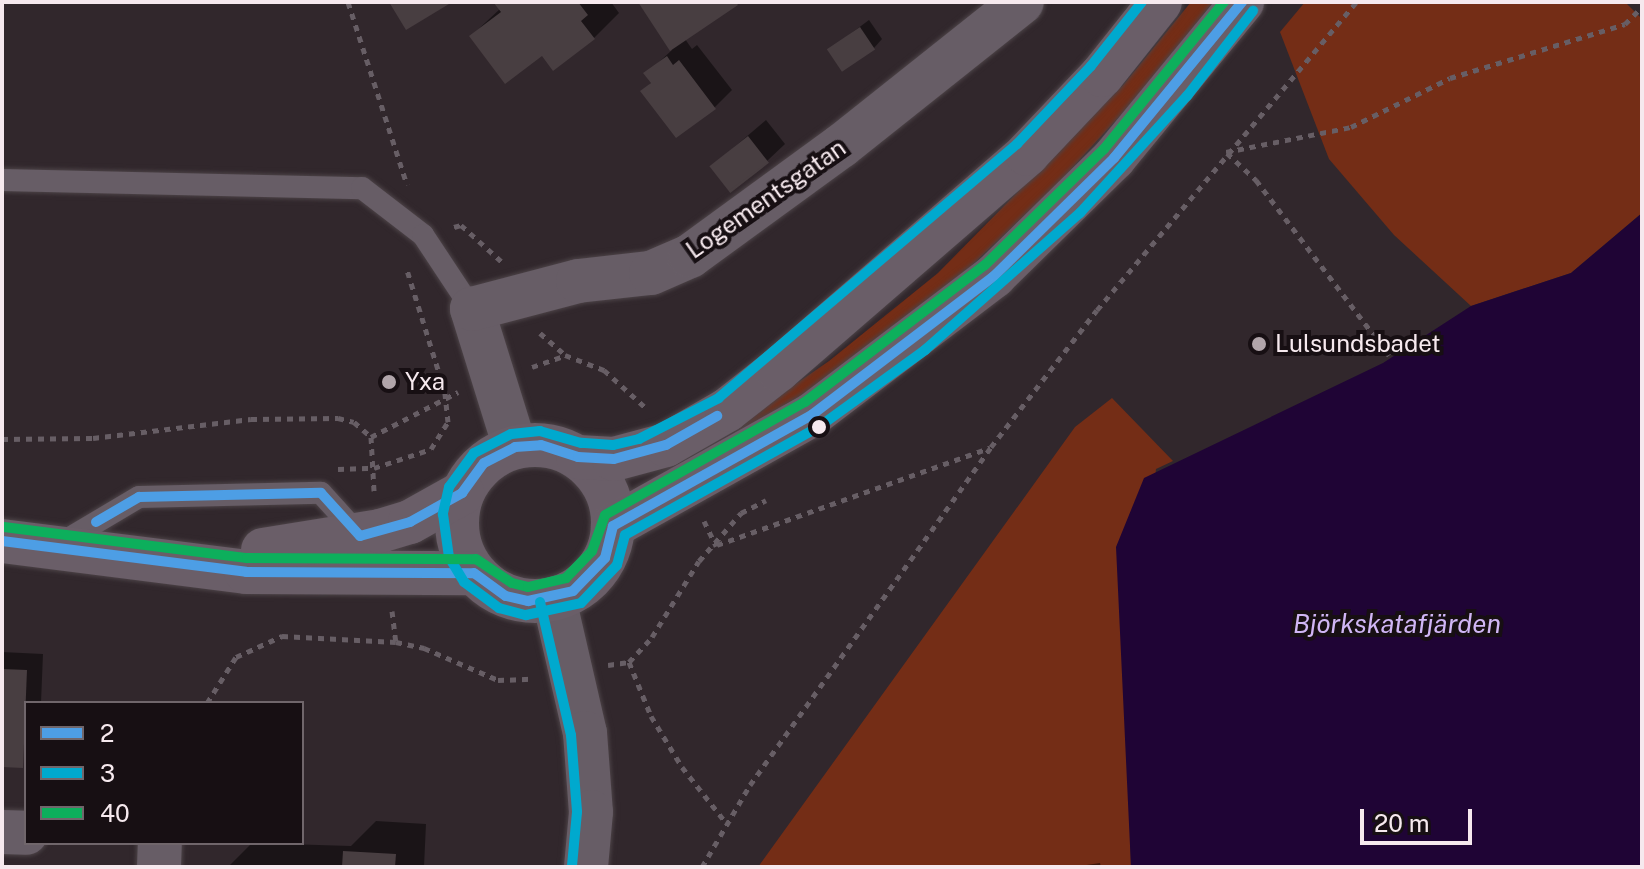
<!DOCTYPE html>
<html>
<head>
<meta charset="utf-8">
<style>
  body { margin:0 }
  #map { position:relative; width:1644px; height:869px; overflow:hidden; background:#31272c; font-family:"Public Sans",sans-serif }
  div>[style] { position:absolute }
  .green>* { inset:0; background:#742d16 }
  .water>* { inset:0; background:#1f0435 }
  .shadow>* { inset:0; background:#0007 }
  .building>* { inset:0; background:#483e41; transform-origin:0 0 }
  .path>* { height:5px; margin-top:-2.5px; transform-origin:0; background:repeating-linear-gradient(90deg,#675e65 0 6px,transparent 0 12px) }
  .roads { filter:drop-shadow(0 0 2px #4c4347) drop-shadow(0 0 2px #4c4347) }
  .service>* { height:22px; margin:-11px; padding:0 11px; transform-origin:11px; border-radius:11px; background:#675d66 }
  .minor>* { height:44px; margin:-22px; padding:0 22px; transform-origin:22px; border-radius:22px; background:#675d66 }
  .secondary>* { height:44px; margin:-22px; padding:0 22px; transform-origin:22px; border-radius:22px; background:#6a5e68 }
  .secondary>.ring { margin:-22px; padding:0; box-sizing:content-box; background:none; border:44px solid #6a5e68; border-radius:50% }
  .bus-1>* { height:10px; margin:-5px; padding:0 5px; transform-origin:5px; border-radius:5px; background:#4d9ee5 }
  .bus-2>* { height:10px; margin:-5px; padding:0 5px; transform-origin:5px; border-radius:5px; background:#00a9ce }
  .bus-3>* { height:10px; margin:-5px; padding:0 5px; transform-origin:5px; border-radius:5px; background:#0daf5c }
  .dots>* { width:22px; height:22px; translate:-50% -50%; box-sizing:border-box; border:4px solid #170f13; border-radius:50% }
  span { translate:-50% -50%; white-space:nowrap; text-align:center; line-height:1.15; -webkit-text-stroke:8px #170f13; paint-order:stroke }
  .street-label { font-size:24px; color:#f6e9ee }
  .poi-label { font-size:24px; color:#f6e9ee }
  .left { translate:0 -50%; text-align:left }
  .water-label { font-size:26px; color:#d0b6f5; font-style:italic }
  .frame { position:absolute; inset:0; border:4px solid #f6e9ee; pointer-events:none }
  .legend { position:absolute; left:24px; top:701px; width:280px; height:144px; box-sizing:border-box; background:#170f13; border:2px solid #70666b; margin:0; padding:10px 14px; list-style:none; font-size:24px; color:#f6e9ee }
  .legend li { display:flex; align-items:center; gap:16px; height:40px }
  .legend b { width:40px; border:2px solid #70666b }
  .scale { position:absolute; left:1360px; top:809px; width:112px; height:36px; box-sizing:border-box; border:4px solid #f6e9ee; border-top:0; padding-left:10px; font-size:24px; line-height:28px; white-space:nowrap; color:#f6e9ee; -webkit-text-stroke:6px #170f13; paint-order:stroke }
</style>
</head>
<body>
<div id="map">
  <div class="green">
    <i style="clip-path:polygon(1191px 2px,1213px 2px,1139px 95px,1059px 182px,948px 288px,837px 375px,737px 439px,732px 428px,829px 361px,938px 273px,1124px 84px)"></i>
    <i style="clip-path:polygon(1305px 2px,1625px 2px,1642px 19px,1642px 213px,1571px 273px,1471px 306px,1394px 235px,1329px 159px,1280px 32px)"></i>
    <i style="clip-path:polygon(1112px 398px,1173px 461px,1156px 469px,1128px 744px,1131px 867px,758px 867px,1075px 427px)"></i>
  </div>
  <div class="water">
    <i style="clip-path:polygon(1642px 213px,1642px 867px,1131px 867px,1116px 547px,1144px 478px,1383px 363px,1471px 306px,1571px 273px)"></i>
  </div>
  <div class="shadow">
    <i style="clip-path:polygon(497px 2px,611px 2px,619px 13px,594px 38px,543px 53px,471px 36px,501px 8px)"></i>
    <i style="clip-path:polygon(640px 2px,739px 2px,685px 39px,692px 49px,697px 45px,732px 90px,714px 108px,643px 91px,652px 82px,646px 74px,672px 50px)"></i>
    <i style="clip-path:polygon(869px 20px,882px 39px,874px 48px,830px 49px)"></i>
    <i style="clip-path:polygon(766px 120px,785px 144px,767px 161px,712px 166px)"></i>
    <i style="clip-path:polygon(2px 652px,43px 654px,41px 703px,26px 703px,22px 766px,2px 765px)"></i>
    <i style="clip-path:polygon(376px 821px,426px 824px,424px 867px,228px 867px,252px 843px,351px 846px)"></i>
    <i style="clip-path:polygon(1100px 863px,1101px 867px,1073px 867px)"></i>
  </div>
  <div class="building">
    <i style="clip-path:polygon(389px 2px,447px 2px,449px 4px,406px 30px)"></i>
    <i style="clip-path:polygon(493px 2px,578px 2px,588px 15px,581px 21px,595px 39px,553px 71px,542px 56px,505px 84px,469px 36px,501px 12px)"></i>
    <i style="clip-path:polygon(638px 2px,736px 2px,738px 5px,670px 51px)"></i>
    <i style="left:860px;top:27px;width:27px;height:40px;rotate:56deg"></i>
    <i style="clip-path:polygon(667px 56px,673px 65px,679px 60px,716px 109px,676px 138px,640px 91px,651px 83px,643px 73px)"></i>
    <i style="left:748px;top:136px;width:34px;height:49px;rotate:52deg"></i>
    <i style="clip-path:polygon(2px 669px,27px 670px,23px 768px,2px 767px)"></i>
    <i style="clip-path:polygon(343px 851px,396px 854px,395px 867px,342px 867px)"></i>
  </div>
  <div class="path">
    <i style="left:348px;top:2px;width:192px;rotate:72.1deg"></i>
    <i style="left:1226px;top:152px;width:127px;rotate:-11.3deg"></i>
    <i style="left:1351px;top:127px;width:110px;rotate:-26.3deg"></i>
    <i style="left:1450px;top:78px;width:183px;rotate:-17.1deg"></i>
    <i style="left:1625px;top:24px;width:24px;rotate:-45deg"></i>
    <i style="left:1227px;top:153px;width:40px;rotate:43deg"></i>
    <i style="left:1256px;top:180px;width:220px;rotate:52.8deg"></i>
    <i style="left:454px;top:227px;width:7px;rotate:-16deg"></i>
    <i style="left:461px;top:225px;width:54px;rotate:42deg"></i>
    <i style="left:540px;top:333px;width:33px;rotate:41deg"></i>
    <i style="left:565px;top:355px;width:42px;rotate:21deg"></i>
    <i style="left:604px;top:370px;width:58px;rotate:42.2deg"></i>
    <i style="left:532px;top:367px;width:34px;rotate:-19deg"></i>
    <i style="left:371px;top:437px;width:98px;rotate:-27.3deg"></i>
    <i style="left:2px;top:439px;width:91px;rotate:-0.6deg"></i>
    <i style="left:93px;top:438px;width:159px;rotate:-6.9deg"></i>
    <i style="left:251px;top:419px;width:87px;rotate:-0.7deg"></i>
    <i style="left:338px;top:418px;width:16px;rotate:14deg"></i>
    <i style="left:354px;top:422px;width:23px;rotate:41deg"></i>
    <i style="left:371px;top:437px;width:54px;rotate:86.8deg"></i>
    <i style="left:338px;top:469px;width:36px;rotate:-2deg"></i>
    <i style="left:374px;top:468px;width:60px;rotate:-18.4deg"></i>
    <i style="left:431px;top:449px;width:32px;rotate:-58deg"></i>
    <i style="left:448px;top:422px;width:30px;rotate:-96deg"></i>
    <i style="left:445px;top:392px;width:128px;rotate:-107.3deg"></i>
    <i style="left:704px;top:521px;width:28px;rotate:64deg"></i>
    <i style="left:717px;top:545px;width:290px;rotate:-19.6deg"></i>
    <i style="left:392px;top:611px;width:31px;rotate:83deg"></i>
    <i style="left:629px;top:662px;width:58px;rotate:67.8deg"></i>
    <i style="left:651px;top:716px;width:60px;rotate:58.7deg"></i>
    <i style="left:682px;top:767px;width:73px;rotate:51.7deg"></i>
    <i style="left:608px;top:665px;width:21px;rotate:-8deg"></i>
    <i style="left:629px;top:662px;width:34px;rotate:-47deg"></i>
    <i style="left:652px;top:637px;width:89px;rotate:-58.3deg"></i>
    <i style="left:699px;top:561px;width:64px;rotate:-48.8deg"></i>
    <i style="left:741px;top:513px;width:28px;rotate:-27deg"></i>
    <i style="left:207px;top:703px;width:54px;rotate:-57.8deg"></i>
    <i style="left:236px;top:657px;width:51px;rotate:-24.5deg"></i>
    <i style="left:282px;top:636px;width:114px;rotate:3deg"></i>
    <i style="left:396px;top:642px;width:29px;rotate:12deg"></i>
    <i style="left:424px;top:648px;width:81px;rotate:23.4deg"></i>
    <i style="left:498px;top:680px;width:33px;rotate:-2deg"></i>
    <i style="left:702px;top:867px;width:95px;rotate:-59.7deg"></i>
    <i style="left:750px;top:785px;width:415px;rotate:-54.5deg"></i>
    <i style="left:991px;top:447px;width:173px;rotate:-52.3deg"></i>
    <i style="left:1097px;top:310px;width:402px;rotate:-49.9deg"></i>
  </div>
  <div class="roads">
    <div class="service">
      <i style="left:2px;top:180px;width:360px;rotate:1.3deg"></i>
      <i style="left:362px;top:188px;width:77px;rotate:37.6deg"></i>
      <i style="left:423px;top:235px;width:89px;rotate:56.5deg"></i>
      <i style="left:58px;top:545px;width:94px;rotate:-30.7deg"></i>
      <i style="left:139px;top:497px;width:182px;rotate:-1.3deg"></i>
      <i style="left:321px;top:493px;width:58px;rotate:47.8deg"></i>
    </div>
    <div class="minor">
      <i style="left:515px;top:447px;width:145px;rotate:-107.3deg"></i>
      <i style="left:472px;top:309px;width:110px;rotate:-14.8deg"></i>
      <i style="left:578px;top:281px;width:73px;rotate:-6.3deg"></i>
      <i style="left:651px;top:273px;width:43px;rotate:-23.6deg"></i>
      <i style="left:690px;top:256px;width:187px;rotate:-36.1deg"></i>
      <i style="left:841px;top:146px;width:231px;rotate:-38.5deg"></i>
      <i style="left:554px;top:599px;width:138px;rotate:77deg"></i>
      <i style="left:585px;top:733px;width:79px;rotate:85.7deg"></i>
      <i style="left:591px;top:812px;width:55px;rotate:95.2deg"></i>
      <i style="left:2px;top:832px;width:24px;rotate:2deg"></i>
      <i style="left:159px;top:867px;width:24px;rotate:-88deg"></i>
    </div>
    <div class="secondary">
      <i class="ring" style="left:457px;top:445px;width:112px;height:112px"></i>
      <i style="left:578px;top:457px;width:36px;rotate:3deg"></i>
      <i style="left:614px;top:459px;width:54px;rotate:-15.1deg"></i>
      <i style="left:666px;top:445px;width:70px;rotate:-29.8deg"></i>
      <i style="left:727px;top:410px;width:65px;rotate:-38.1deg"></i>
      <i style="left:778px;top:370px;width:330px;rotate:-40.9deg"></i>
      <i style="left:1027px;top:154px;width:109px;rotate:-46.5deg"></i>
      <i style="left:1102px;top:75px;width:93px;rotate:-51.5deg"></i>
      <i style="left:613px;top:526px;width:229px;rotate:-29.2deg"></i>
      <i style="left:813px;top:414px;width:228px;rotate:-37.3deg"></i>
      <i style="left:994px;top:276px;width:168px;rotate:-44.5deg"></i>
      <i style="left:1114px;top:158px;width:202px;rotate:-50.6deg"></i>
      <i style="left:2px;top:541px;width:246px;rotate:7.2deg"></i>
      <i style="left:246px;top:572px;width:228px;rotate:0.3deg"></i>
      <i style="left:263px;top:550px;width:119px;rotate:-9.2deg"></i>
      <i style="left:380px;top:531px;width:31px;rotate:-17deg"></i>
      <i style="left:410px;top:522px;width:60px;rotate:-29.1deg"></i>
    </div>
  </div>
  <div class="bus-1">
    <i style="left:96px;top:522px;width:50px;rotate:-30.2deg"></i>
    <i style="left:139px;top:497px;width:182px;rotate:-1.3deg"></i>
    <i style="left:321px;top:493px;width:58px;rotate:47.8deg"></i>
    <i style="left:360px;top:536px;width:52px;rotate:-15.6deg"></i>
    <i style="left:410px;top:522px;width:60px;rotate:-29.1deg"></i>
    <i style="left:462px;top:493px;width:37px;rotate:-54deg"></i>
    <i style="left:484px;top:463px;width:35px;rotate:-27deg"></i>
    <i style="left:515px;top:447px;width:26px;rotate:-4deg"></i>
    <i style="left:541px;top:445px;width:39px;rotate:18deg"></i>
    <i style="left:578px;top:457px;width:36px;rotate:3deg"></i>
    <i style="left:614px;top:459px;width:54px;rotate:-15.1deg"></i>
    <i style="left:666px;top:445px;width:59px;rotate:-29.6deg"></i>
    <i style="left:2px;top:541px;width:246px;rotate:7.2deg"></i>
    <i style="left:246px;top:572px;width:228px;rotate:0.3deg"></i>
    <i style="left:474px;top:573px;width:39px;rotate:36deg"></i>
    <i style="left:506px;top:596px;width:23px;rotate:13deg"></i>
    <i style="left:528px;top:601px;width:46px;rotate:-12.5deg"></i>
    <i style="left:573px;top:591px;width:46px;rotate:-45.9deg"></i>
    <i style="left:605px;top:558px;width:33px;rotate:-76deg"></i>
    <i style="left:613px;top:526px;width:229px;rotate:-29.2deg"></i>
    <i style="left:813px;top:414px;width:228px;rotate:-37.3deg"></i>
    <i style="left:994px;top:276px;width:168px;rotate:-44.5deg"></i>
    <i style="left:1114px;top:158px;width:202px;rotate:-50.6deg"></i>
  </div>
  <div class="bus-2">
    <i style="left:1142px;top:2px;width:82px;rotate:128.6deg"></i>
    <i style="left:1091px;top:66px;width:108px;rotate:133.5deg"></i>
    <i style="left:1017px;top:144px;width:392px;rotate:139.6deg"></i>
    <i style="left:719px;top:398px;width:90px;rotate:152.9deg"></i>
    <i style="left:639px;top:439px;width:27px;rotate:167deg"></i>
    <i style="left:613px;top:445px;width:32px;rotate:-176deg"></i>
    <i style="left:581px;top:443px;width:43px;rotate:-163.7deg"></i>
    <i style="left:540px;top:431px;width:29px;rotate:174deg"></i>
    <i style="left:511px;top:434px;width:42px;rotate:152.8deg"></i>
    <i style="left:474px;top:453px;width:42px;rotate:126.3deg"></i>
    <i style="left:449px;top:487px;width:28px;rotate:103deg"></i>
    <i style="left:443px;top:514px;width:43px;rotate:82.1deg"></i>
    <i style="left:449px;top:557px;width:29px;rotate:59deg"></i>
    <i style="left:464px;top:582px;width:44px;rotate:36.6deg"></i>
    <i style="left:499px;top:608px;width:28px;rotate:15deg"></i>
    <i style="left:526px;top:615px;width:56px;rotate:-12.3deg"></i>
    <i style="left:581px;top:603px;width:52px;rotate:-46.5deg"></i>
    <i style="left:617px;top:565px;width:31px;rotate:-75deg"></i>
    <i style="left:625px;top:535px;width:223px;rotate:-29.2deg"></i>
    <i style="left:820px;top:426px;width:130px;rotate:-35.9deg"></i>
    <i style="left:925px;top:350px;width:207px;rotate:-41.5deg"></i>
    <i style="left:1080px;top:213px;width:159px;rotate:-47.6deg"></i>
    <i style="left:1187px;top:96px;width:108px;rotate:-52.2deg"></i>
    <i style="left:540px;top:602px;width:137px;rotate:76.9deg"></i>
    <i style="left:571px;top:735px;width:77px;rotate:85.5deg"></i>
    <i style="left:577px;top:812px;width:54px;rotate:95.3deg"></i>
  </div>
  <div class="bus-3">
    <i style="left:4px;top:527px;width:245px;rotate:7.3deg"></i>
    <i style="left:247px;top:558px;width:229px;rotate:0.3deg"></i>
    <i style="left:476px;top:559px;width:43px;rotate:33.7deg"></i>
    <i style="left:512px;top:583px;width:16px;rotate:14deg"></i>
    <i style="left:528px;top:587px;width:39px;rotate:-13deg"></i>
    <i style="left:566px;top:578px;width:37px;rotate:-46deg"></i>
    <i style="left:592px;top:551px;width:38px;rotate:-70deg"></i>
    <i style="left:605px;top:515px;width:230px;rotate:-29.5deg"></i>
    <i style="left:805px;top:402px;width:226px;rotate:-37.3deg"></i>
    <i style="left:985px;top:265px;width:166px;rotate:-44.3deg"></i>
    <i style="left:1104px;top:149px;width:190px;rotate:-50.8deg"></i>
  </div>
  <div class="dots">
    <i style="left:1259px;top:344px;background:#b1a5aa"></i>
    <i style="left:389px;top:382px;background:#b1a5aa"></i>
    <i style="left:819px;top:427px;background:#f6e9ee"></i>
  </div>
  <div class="street-label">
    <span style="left:766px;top:199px;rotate:-35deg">Logementsgatan</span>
  </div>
  <div class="poi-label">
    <span class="left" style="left:1275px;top:344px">Lulsundsbadet</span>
    <span class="left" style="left:405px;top:382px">Yxa</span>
  </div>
  <div class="water-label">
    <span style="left:1397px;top:624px">Björkskatafjärden</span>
  </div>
  <div class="frame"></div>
  <ul class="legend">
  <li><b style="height:10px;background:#4d9ee5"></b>2</li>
  <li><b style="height:10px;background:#00a9ce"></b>3</li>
  <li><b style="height:10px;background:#0daf5c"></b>40</li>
  </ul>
  <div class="scale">20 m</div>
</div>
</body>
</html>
